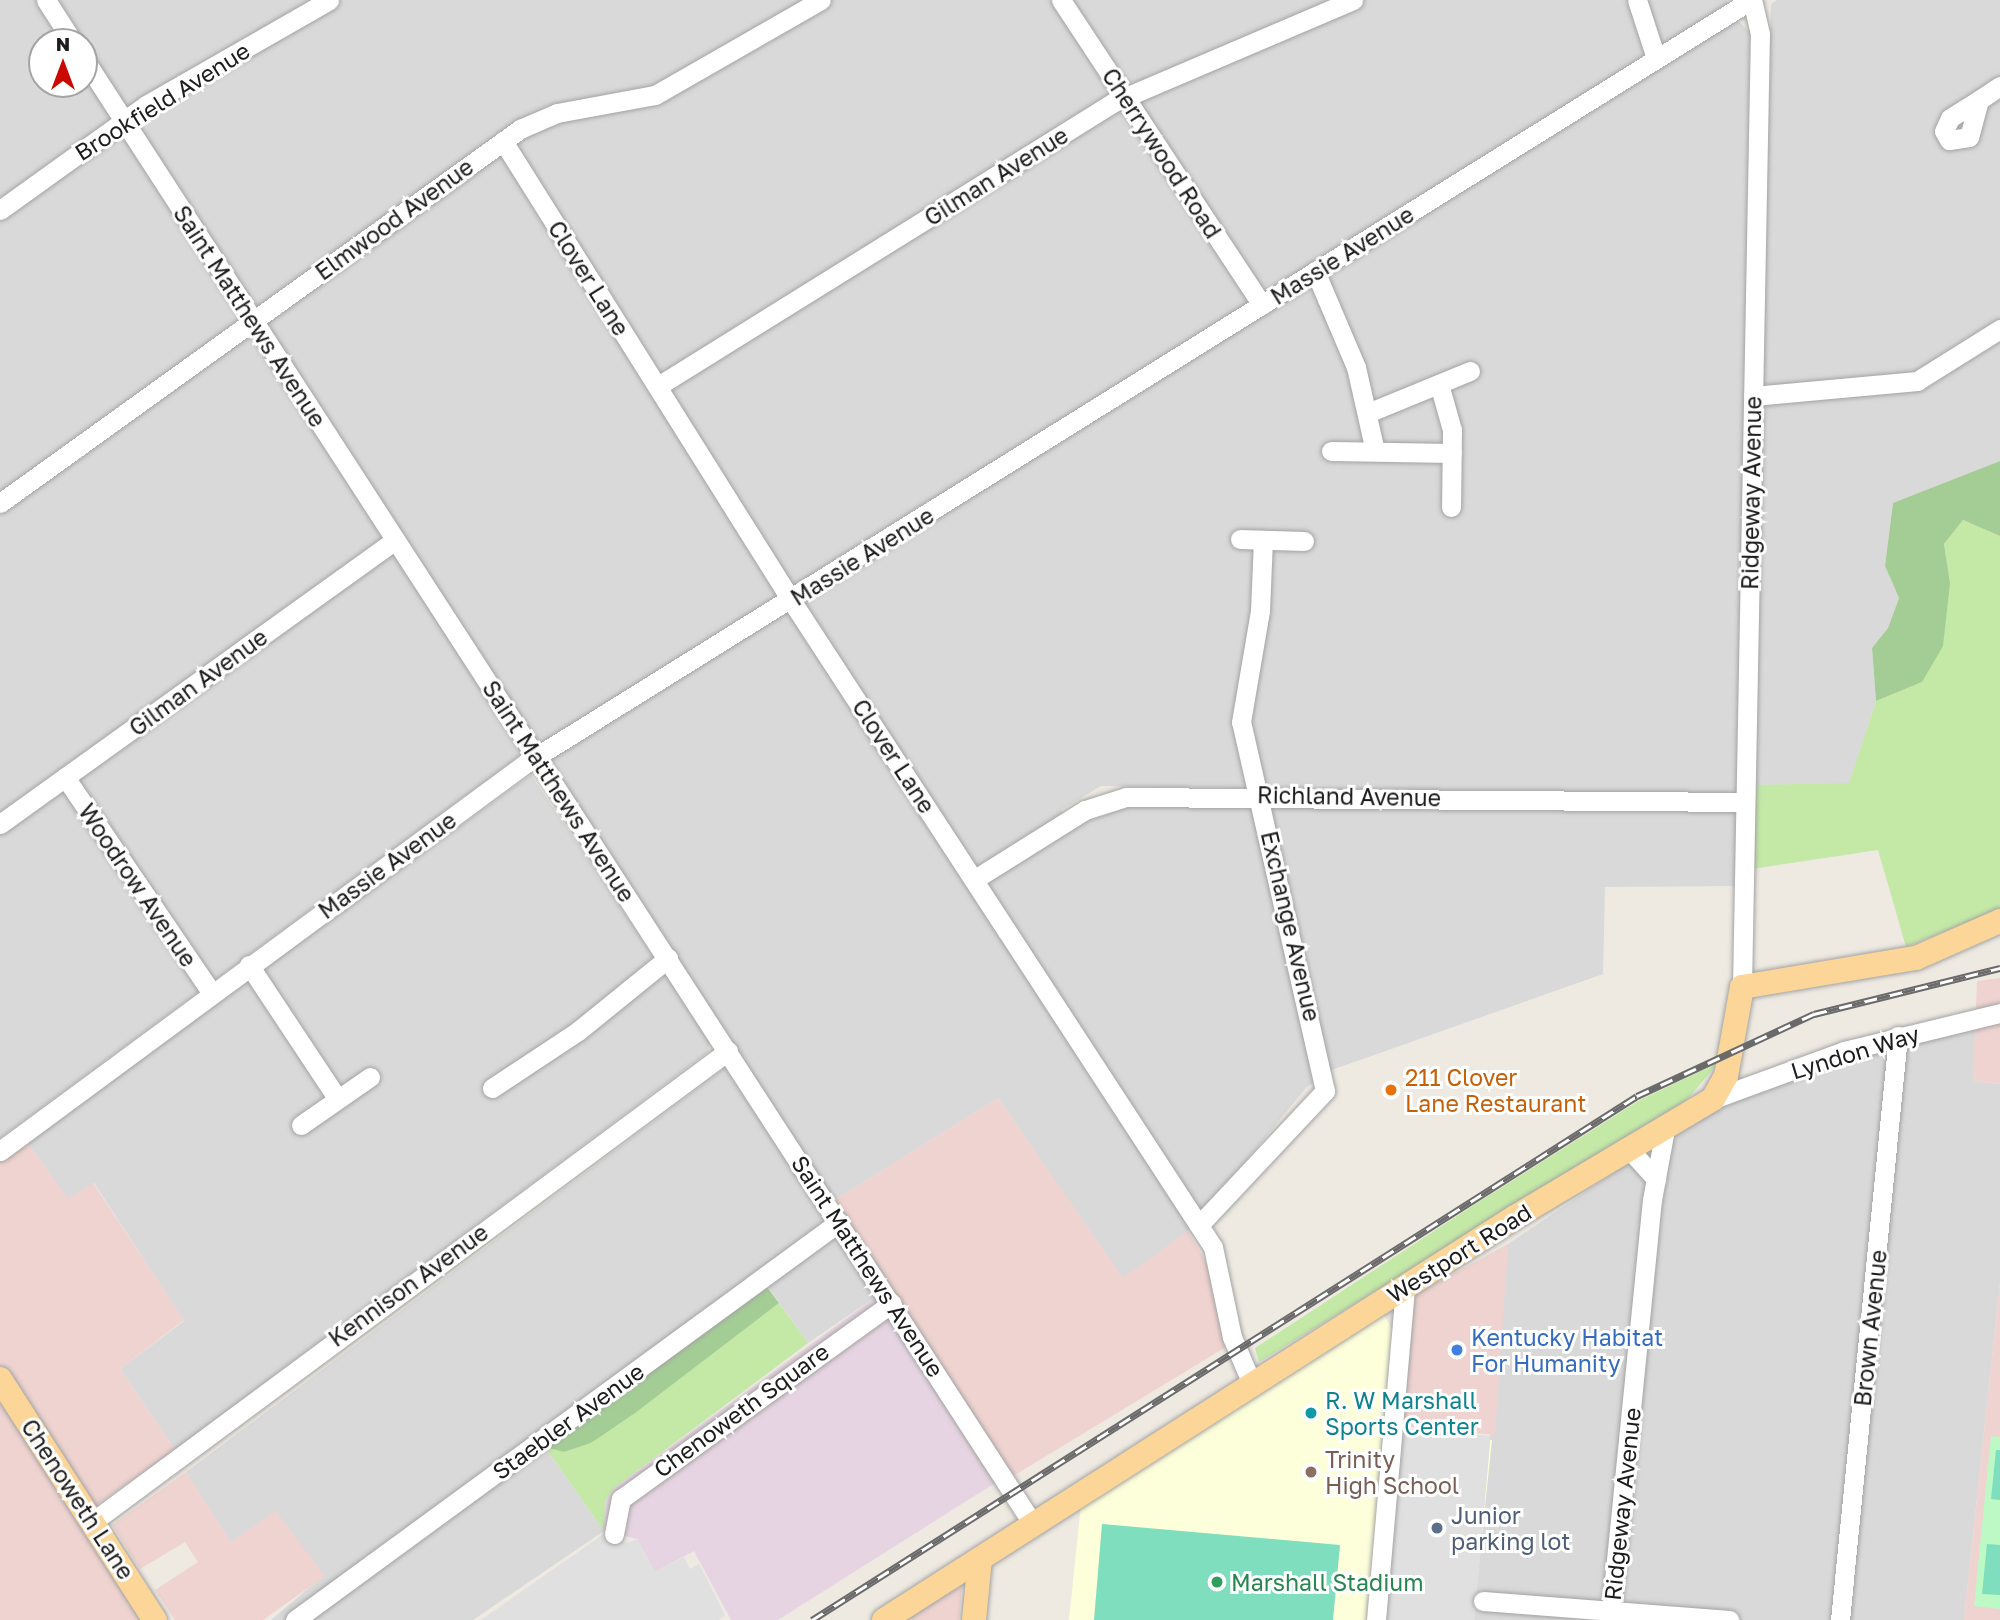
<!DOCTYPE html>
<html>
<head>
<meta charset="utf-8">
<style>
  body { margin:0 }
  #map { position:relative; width:2000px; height:1620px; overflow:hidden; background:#eeeae2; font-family:"Golos Text",sans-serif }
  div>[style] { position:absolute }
  .residential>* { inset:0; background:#dad9d9 }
  .commercial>* { inset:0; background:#efd3d0 }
  .industrial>* { inset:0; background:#e7d4e2 }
  .education>* { inset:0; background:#fdffda }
  .grass>* { inset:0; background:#c4e9a7 }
  .forest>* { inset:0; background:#a4cd96 }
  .park>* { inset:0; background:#bdf9c5 }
  .pitch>* { inset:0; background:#7fdebd }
  .parking>* { inset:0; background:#e0e0e0; transform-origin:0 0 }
  .roads { filter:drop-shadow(0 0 2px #a3a3a3) drop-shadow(0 0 2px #a3a3a3) }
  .minor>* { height:19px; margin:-9.5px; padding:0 9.5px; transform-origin:9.5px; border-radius:9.5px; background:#fff }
  .major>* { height:24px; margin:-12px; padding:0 12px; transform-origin:12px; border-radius:12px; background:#fcd599 }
  .rail>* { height:7px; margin-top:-3.5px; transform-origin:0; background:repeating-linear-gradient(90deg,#fff 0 13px,#6a6a6a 0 26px); box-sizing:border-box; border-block:2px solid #6a6a6a }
  .dots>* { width:19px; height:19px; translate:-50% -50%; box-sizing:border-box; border:4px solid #fff; border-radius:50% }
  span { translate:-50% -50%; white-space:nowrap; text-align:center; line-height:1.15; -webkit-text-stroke:6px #fff; paint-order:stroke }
  .street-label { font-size:23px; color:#1c1c1c }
  .food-label { font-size:23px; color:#c56008 }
  .left { translate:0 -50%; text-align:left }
  .shop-label { font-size:23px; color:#366cbe }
  .culture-label { font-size:23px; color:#0d838f }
  .education-label { font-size:23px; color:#785e54 }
  .service-label { font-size:23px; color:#4e5e75 }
  .leisure-label { font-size:23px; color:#27864d }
  .north { position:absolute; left:28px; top:28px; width:70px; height:70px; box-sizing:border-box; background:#fff; border:2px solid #a4a4a4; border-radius:50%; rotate:0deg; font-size:19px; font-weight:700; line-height:28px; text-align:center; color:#1c1c1c }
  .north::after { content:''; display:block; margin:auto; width:24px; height:32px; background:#c90800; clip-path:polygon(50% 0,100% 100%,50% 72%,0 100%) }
</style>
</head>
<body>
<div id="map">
  <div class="residential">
    <i style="clip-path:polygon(evenodd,0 0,1727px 0,1728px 4px,540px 750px,526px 751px,0 1138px,0 0,42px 42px,84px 42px,84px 84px,42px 84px,42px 42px)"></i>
    <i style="clip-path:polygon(1777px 0,2000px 0,2000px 461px,1893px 504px,1885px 566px,1899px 598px,1888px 628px,1872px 648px,1876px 701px,1849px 784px,1752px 785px,1771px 4px)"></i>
    <i style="clip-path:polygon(1739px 22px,1750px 32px,1739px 794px,1101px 786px,1061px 810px,1072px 827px,1129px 806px,1735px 808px,1740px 886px,1605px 887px,1603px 974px,1329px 1071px,1306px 1088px,1188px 1231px,1123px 1279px,998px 1098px,835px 1200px,549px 767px,552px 757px,1723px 23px)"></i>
    <i style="clip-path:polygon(531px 775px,710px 1040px,708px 1052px,175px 1450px,120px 1369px,184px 1321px,94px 1183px,68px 1200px,26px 1140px)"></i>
    <i style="clip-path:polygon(1979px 1026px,1973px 1081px,2000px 1084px,2000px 1282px,1964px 1620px,1472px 1620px,1508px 1244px,1683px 1126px,1791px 1075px)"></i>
    <i style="clip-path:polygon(725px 1068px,877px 1296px,808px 1343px,768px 1287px,545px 1447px,604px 1531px,473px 1620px,271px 1620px,324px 1575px,231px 1543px,186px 1472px)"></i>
  </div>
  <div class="commercial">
    <i style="clip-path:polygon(2000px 978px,2000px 1084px,1973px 1081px,1977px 981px)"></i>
    <i style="clip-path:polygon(998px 1098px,1123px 1278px,1188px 1231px,1214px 1276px,1226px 1347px,1013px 1476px,835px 1200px)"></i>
    <i style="clip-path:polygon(26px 1140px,68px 1199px,93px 1183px,184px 1320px,120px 1369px,175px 1450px,93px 1507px,0 1365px,0 1159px)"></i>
    <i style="clip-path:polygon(1508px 1244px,1495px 1435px,1400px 1426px,1413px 1296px)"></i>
    <i style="clip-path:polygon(2000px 1282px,2000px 1620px,1964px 1620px)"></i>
    <i style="clip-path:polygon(0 1394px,143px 1620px,0 1620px)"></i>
    <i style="clip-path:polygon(186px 1472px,231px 1542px,276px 1511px,325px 1576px,263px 1620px,175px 1620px,155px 1590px,198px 1562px,185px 1542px,140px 1569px,112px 1525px)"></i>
    <i style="clip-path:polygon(962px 1586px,959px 1620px,902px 1620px,912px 1613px)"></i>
  </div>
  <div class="industrial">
    <i style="clip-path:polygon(877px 1296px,995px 1483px,778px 1620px,731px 1620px,694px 1551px,655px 1572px,637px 1539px,604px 1531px,605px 1501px,614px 1488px)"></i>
  </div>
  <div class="education">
    <i style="clip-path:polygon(1384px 1315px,1393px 1330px,1383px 1429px,1492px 1440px,1473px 1620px,1069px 1620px,1081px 1504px)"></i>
  </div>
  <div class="grass">
    <i style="clip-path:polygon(1963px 520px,2000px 536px,2000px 909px,1906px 947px,1878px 850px,1752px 869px,1752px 785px,1849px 783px,1876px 701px,1922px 682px,1950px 583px,1944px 544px)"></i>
    <i style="clip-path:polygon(1718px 1063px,1686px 1101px,1259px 1362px,1255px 1348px,1474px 1205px,1640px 1100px)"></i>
    <i style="clip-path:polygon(779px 1303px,808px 1343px,614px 1488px,605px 1501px,604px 1531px,545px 1447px,564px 1452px,591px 1443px)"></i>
  </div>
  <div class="forest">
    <i style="clip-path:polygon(2000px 461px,2000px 536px,1963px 520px,1944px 544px,1950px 583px,1943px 646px,1922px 682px,1876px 701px,1872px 648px,1888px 628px,1899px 598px,1885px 566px,1893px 503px)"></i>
    <i style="clip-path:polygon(767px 1287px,779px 1303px,635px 1413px,591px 1443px,564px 1452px,545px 1447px)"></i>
  </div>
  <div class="park">
    <i style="clip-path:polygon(1991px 1436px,2000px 1437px,2000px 1609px,1974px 1606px)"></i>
  </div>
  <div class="pitch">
    <i style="clip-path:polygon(1996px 1450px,2000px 1450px,2000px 1500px,1991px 1499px)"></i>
    <i style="clip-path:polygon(1102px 1524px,1340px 1545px,1333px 1620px,1094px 1620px)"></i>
    <i style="clip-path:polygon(1987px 1544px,2000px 1545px,2000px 1595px,1982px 1594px)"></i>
  </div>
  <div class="parking">
    <i style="left:1400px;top:1428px;width:91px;height:193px;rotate:5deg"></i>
    <i style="clip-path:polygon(605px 1533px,627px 1543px,637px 1539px,655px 1572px,684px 1557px,690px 1569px,699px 1564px,725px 1615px,719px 1620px,481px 1620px)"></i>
  </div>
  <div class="roads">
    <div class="minor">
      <i style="left:46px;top:0;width:50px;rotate:57.3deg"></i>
      <i style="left:1061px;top:0;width:365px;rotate:56.6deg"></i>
      <i style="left:1637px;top:0;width:61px;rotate:71.9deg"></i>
      <i style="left:84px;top:59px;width:1746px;rotate:57.07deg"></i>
      <i style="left:1979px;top:100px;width:38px;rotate:105deg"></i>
      <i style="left:1969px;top:137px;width:20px;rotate:171deg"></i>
      <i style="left:1949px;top:140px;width:10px;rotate:-119deg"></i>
      <i style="left:1944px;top:131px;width:14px;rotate:-65deg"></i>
      <i style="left:1950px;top:118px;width:34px;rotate:-32deg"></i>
      <i style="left:1979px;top:100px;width:25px;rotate:-34deg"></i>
      <i style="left:503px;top:141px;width:542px;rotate:57.89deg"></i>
      <i style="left:791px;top:600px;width:772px;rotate:56.89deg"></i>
      <i style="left:1213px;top:1247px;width:92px;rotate:78.1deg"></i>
      <i style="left:1232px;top:1337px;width:51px;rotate:66.9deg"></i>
      <i style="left:0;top:210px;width:180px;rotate:-35.7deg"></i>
      <i style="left:146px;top:105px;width:211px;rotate:-29.8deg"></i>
      <i style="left:1315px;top:271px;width:104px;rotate:66.9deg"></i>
      <i style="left:1356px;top:367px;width:86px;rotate:77.3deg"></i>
      <i style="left:1439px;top:384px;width:48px;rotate:74.2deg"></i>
      <i style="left:1452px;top:430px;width:77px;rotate:90.7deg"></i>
      <i style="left:658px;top:386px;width:537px;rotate:-31.91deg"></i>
      <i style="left:1114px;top:102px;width:260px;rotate:-23.1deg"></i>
      <i style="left:1753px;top:396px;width:165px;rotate:-5.2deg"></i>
      <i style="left:1917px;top:381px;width:98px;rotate:-32.1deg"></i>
      <i style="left:1370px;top:412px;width:108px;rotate:-22.3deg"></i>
      <i style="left:1331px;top:451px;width:121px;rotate:0.9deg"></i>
      <i style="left:0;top:503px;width:641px;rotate:-35.72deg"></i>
      <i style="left:520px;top:129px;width:40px;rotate:-23.4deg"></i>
      <i style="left:557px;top:113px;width:100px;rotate:-10.4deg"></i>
      <i style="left:655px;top:95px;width:191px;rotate:-29.8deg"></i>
      <i style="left:1240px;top:539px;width:64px;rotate:1.8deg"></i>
      <i style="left:65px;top:777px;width:260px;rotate:55.8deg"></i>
      <i style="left:0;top:824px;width:486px;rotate:-35.7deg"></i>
      <i style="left:975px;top:879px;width:130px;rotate:-32.1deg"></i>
      <i style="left:1085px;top:810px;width:43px;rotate:-17.6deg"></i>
      <i style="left:1126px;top:797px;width:618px;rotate:0.46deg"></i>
      <i style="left:249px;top:965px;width:159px;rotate:56.5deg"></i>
      <i style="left:1742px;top:987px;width:953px;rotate:-88.92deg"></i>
      <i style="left:1760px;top:34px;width:35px;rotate:-103deg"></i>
      <i style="left:492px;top:1088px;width:103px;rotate:-33.5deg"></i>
      <i style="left:578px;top:1031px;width:116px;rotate:-39deg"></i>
      <i style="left:1713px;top:1099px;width:140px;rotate:-20.1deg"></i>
      <i style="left:1844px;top:1051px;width:161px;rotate:-13.7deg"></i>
      <i style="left:301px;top:1125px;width:84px;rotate:-34.8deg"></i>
      <i style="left:1628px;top:1148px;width:42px;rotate:47.9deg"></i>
      <i style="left:0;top:1151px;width:654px;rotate:-36.41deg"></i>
      <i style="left:526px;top:763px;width:1443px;rotate:-31.92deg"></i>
      <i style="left:1199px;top:1225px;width:184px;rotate:-46.8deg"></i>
      <i style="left:1325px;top:1091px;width:378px;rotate:-102.8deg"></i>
      <i style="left:1241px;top:722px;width:113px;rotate:-80.3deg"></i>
      <i style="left:1260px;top:611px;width:71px;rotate:-87.6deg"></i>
      <i style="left:91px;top:1523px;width:793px;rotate:-36.54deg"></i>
      <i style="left:614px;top:1534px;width:36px;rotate:-79deg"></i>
      <i style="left:621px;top:1499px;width:334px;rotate:-35.9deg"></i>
      <i style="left:1483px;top:1601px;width:247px;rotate:4.4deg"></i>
      <i style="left:295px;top:1620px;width:674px;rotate:-36.19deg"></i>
      <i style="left:1376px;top:1620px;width:335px;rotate:-85deg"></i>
      <i style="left:1610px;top:1620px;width:422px;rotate:-84.3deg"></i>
      <i style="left:1652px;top:1200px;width:77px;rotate:-79.6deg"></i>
      <i style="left:1840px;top:1620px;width:587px;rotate:-84.33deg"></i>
    </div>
    <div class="major">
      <i style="left:0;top:1379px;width:287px;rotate:57.3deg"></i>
      <i style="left:884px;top:1620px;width:749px;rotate:-32.57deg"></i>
      <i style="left:1515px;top:1217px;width:230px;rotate:-30.8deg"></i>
      <i style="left:1713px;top:1099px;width:26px;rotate:-61deg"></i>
      <i style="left:1726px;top:1076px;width:90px;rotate:-79.8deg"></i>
      <i style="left:1742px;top:987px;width:176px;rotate:-9.5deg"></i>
      <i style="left:1916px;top:958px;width:92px;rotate:-23.8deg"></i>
      <i style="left:974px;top:1620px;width:61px;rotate:-84.4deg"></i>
    </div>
  </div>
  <div class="rail">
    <i style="left:812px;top:1620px;width:977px;rotate:-32.42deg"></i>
    <i style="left:1637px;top:1096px;width:195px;rotate:-24.9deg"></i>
    <i style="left:1814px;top:1014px;width:192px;rotate:-13.9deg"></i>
  </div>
  <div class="dots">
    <i style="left:1391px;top:1090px;background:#e8710a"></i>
    <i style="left:1457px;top:1350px;background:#3f7fe0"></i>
    <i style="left:1311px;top:1413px;background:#0f9aa8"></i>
    <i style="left:1311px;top:1472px;background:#8d6e63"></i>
    <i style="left:1437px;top:1528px;background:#5c6f8a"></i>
    <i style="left:1217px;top:1582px;background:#2e9e5b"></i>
  </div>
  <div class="street-label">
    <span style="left:162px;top:101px;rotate:-32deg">Brookfield Avenue</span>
    <span style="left:1162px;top:153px;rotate:57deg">Cherrywood Road</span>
    <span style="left:996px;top:176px;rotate:-32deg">Gilman Avenue</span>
    <span style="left:394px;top:219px;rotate:-36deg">Elmwood Avenue</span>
    <span style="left:1342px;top:255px;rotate:-32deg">Massie Avenue</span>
    <span style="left:589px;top:278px;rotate:58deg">Clover Lane</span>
    <span style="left:250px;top:316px;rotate:57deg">Saint Matthews Avenue</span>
    <span style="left:1751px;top:493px;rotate:-89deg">Ridgeway Avenue</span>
    <span style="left:862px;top:556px;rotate:-32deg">Massie Avenue</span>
    <span style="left:198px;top:682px;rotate:-36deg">Gilman Avenue</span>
    <span style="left:894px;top:756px;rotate:57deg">Clover Lane</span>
    <span style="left:559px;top:791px;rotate:57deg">Saint Matthews Avenue</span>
    <span style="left:1349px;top:796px;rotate:1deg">Richland Avenue</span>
    <span style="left:387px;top:865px;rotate:-36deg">Massie Avenue</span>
    <span style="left:138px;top:885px;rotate:56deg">Woodrow Avenue</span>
    <span style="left:1291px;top:926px;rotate:77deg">Exchange Avenue</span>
    <span style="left:1855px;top:1052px;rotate:-17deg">Lyndon Way</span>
    <span style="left:1459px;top:1253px;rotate:-32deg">Westport Road</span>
    <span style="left:868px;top:1266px;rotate:57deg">Saint Matthews Avenue</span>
    <span style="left:408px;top:1285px;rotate:-36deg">Kennison Avenue</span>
    <span style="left:1870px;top:1328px;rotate:-84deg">Brown Avenue</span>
    <span style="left:741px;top:1410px;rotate:-36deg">Chenoweth Square</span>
    <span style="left:568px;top:1421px;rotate:-36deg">Staebler Avenue</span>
    <span style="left:78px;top:1499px;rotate:57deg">Chenoweth Lane</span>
    <span style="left:1622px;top:1504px;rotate:-84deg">Ridgeway Avenue</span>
  </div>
  <div class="food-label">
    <span class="left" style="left:1405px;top:1090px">211 Clover<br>Lane Restaurant</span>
  </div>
  <div class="shop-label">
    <span class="left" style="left:1471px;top:1350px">Kentucky Habitat<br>For Humanity</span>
  </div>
  <div class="culture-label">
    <span class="left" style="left:1325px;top:1413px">R. W Marshall<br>Sports Center</span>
  </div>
  <div class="education-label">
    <span class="left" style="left:1325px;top:1472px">Trinity<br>High School</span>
  </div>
  <div class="service-label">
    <span class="left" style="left:1451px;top:1528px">Junior<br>parking lot</span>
  </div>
  <div class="leisure-label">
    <span class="left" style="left:1231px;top:1582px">Marshall Stadium</span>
  </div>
  <div class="north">N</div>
</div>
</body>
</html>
